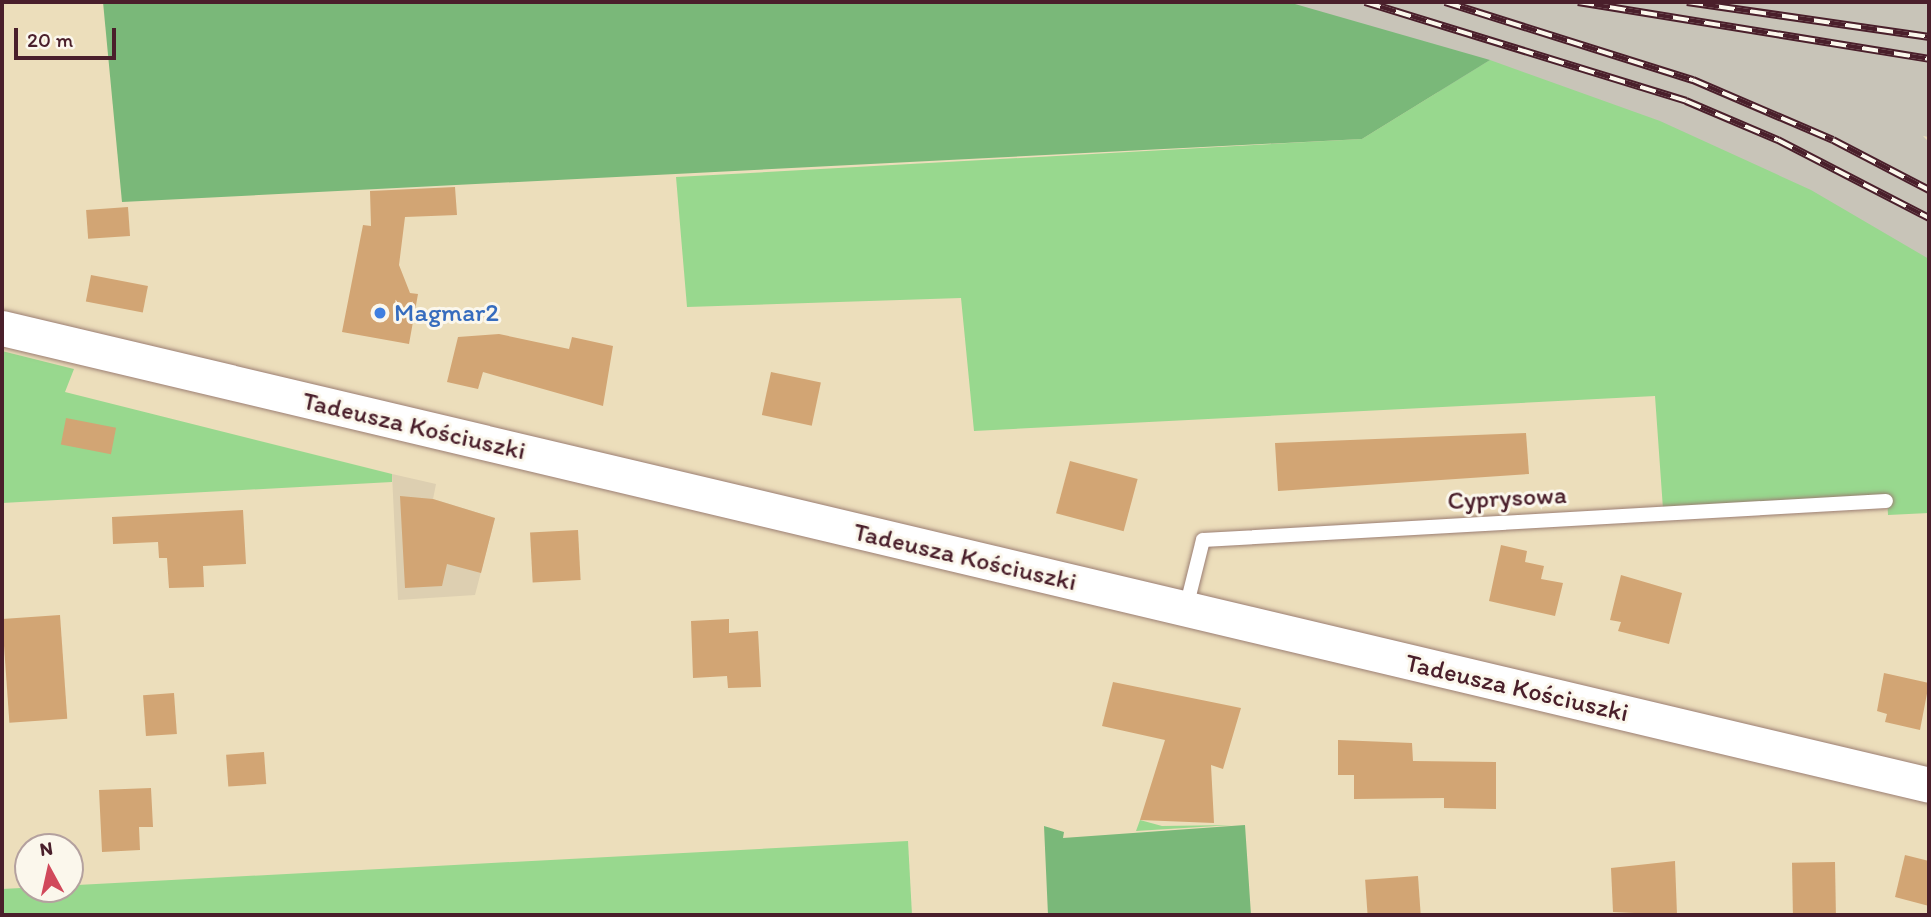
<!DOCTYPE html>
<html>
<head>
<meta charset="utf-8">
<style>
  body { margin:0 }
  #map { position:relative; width:1931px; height:917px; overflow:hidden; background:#ecdebb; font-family:Itim,sans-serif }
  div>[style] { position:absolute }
  .built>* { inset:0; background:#ddcfb1 }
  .industrial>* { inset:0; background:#c8c4b8 }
  .green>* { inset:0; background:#98d88e }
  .forest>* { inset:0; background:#7ab879 }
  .building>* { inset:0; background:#d2a574; transform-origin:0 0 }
  .roads { filter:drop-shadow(0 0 2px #9b7e73) drop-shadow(0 0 2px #9b7e73) }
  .service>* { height:14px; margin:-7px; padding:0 7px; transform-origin:7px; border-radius:7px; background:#fff }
  .tertiary>* { height:35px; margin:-17.5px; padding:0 17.5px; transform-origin:17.5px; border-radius:17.5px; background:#fff }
  .rail>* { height:8px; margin-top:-4px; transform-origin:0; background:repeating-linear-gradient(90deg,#fbf7ec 0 16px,#4a1f2b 0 32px); box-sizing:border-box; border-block:2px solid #4a1f2b }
  .dots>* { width:19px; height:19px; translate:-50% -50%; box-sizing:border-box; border:4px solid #fbf7ec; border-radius:50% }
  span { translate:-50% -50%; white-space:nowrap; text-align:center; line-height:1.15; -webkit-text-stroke:6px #fbf7ec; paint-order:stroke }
  .shop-label { font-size:26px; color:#366cbe }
  .left { translate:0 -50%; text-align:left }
  .street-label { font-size:26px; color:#4a1f2b }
  .frame { position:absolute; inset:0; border:4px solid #4a1f2b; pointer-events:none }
  .north { position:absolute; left:14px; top:833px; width:70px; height:70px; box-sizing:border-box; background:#fbf7ec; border:2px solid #b4a19f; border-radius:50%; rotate:352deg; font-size:19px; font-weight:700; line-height:28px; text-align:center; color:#4a1f2b }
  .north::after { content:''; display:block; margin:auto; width:24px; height:32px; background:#d1495b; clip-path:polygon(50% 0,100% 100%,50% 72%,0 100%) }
  .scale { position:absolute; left:14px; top:28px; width:102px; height:32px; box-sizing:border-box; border:4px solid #4a1f2b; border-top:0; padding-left:9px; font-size:21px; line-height:24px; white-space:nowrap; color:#4a1f2b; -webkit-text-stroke:5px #fbf7ec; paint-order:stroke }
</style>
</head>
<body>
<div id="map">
  <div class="built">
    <i style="clip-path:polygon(392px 474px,436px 484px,433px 499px,495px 518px,475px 595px,398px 600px)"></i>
  </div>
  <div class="industrial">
    <i style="clip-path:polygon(1187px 2px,1929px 2px,1929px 137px,1923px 136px,1929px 142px,1929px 269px)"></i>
  </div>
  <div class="green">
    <i style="clip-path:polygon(1490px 60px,1660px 121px,1811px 190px,1929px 259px,1929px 513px,1888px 515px,1887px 498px,1663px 509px,1655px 396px,974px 431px,961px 298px,687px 307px,676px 177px,1362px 139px)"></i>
    <i style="clip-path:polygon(2px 351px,74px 369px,65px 392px,392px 474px,392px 482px,2px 503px)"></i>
    <i style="clip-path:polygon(1140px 820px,1162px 826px,1232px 825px,1136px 831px)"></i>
    <i style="clip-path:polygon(908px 841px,912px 915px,2px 915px,2px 889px)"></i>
  </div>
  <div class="forest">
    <i style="clip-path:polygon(103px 2px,1288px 2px,1490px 60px,1362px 139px,122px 202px)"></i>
    <i style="clip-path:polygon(1245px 825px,1251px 915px,1048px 915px,1044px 826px,1064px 832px,1063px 838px)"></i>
  </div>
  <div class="building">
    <i style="clip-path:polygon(455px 187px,457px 215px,405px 217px,399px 265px,410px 293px,418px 294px,409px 344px,342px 332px,363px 225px,371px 226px,370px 191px)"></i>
    <i style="left:128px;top:207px;width:29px;height:42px;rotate:86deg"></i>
    <i style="left:91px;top:275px;width:58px;height:27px;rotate:11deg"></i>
    <i style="clip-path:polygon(499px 334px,569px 349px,572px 337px,613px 346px,603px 406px,483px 372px,478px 389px,447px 382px,458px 337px)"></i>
    <i style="left:771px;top:372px;width:51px;height:44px;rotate:12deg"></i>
    <i style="left:66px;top:418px;width:51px;height:27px;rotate:11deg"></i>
    <i style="clip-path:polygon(1526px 433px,1529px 474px,1278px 491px,1275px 443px)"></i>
    <i style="left:1070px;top:461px;width:70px;height:54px;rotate:15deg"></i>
    <i style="clip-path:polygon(400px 496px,433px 499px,495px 518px,481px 573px,447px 564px,442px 586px,405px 588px)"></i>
    <i style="clip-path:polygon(243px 510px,246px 564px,203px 566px,204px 587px,169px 588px,167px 558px,159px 558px,158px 542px,113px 544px,112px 517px)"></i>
    <i style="left:578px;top:530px;width:50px;height:48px;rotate:87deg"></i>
    <i style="clip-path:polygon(1501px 545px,1527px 551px,1525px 562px,1544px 566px,1541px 579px,1563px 583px,1555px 616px,1489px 601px)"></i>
    <i style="clip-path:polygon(1621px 575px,1682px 593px,1669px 644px,1618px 631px,1621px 622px,1610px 620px)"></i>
    <i style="left:60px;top:615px;width:104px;height:58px;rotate:86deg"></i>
    <i style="clip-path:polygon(729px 619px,729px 633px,758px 631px,761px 687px,728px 688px,727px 676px,693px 678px,691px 621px)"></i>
    <i style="clip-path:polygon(1884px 673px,1929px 683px,1920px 730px,1885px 722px,1887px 714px,1877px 711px)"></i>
    <i style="clip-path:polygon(1113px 682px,1241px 708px,1223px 769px,1211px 765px,1214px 823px,1140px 820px,1165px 740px,1102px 726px)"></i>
    <i style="left:174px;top:693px;width:41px;height:31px;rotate:86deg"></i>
    <i style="clip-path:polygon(1338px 740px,1412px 743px,1413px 761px,1496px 762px,1496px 809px,1444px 808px,1444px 798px,1354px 799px,1354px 775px,1338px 775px)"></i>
    <i style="left:264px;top:752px;width:32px;height:38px;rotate:86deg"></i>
    <i style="clip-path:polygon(151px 788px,153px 827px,139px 827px,140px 850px,102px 852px,99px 790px)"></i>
    <i style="clip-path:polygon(1905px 855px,1929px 861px,1929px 906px,1895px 897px)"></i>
    <i style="clip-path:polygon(1675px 861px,1677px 915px,1613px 912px,1611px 868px)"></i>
    <i style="left:1835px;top:862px;width:51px;height:43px;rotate:89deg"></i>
    <i style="left:1418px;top:876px;width:39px;height:53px;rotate:86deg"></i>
  </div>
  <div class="roads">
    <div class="service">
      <i style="left:1186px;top:608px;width:70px;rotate:-76deg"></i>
      <i style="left:1203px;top:540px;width:684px;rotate:-3.27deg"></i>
    </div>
    <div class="tertiary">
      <i style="left:2px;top:328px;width:1980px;rotate:13.34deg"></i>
    </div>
  </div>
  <div class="rail">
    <i style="left:1365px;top:2px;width:336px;rotate:17.1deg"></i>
    <i style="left:1686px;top:101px;width:100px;rotate:23deg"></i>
    <i style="left:1778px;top:140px;width:170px;rotate:27.3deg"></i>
    <i style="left:1445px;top:2px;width:260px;rotate:17.5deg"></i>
    <i style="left:1693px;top:80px;width:152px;rotate:23.2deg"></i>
    <i style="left:1833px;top:140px;width:108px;rotate:27.5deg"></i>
    <i style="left:1578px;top:2px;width:356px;rotate:9.2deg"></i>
    <i style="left:1687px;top:2px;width:245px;rotate:8.2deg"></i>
  </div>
  <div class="dots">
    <i style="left:380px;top:313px;background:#3f7fe0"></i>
  </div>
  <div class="shop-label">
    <span class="left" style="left:394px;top:313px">Magmar2</span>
  </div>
  <div class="street-label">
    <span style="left:414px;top:426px;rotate:13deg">Tadeusza Kościuszki</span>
    <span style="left:1507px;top:498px;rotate:-3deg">Cyprysowa</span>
    <span style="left:965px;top:557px;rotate:13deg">Tadeusza Kościuszki</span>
    <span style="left:1517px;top:688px;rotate:13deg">Tadeusza Kościuszki</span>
  </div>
  <div class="frame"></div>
  <div class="north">N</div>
  <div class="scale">20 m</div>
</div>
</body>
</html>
